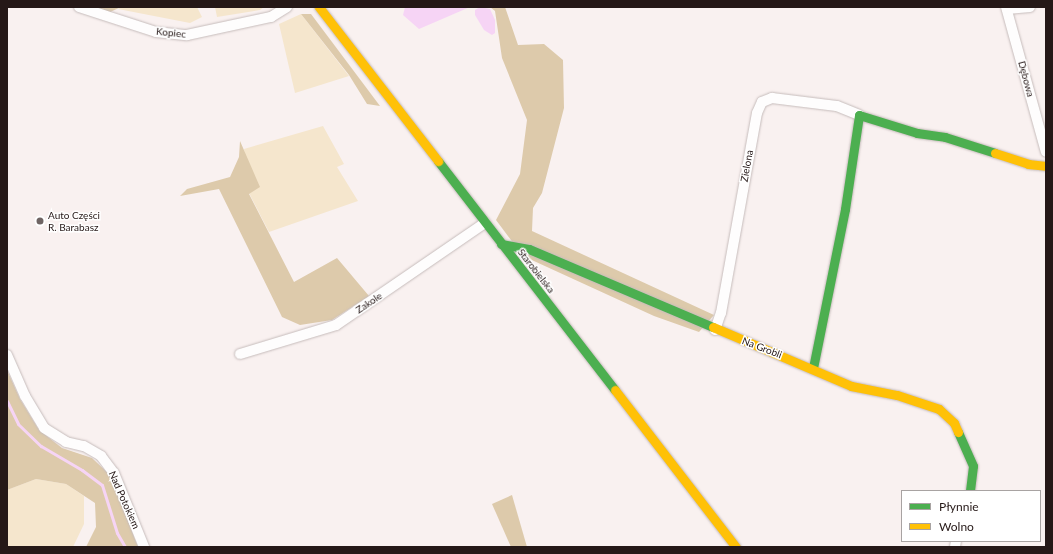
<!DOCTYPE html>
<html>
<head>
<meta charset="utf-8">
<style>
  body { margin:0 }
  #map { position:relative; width:1053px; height:554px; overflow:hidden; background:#f9f1f0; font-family:Lato,sans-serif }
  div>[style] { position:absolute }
  .green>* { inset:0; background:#f5e6cd }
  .forest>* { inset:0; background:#ddcaab }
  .water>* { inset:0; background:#f6d4f5 }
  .stream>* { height:3px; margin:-1.5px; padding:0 1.5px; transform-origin:1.5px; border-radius:1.5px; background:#f6d4f5 }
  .roads { filter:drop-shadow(0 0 1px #c6bcbb) drop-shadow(0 0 1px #c6bcbb) }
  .street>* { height:10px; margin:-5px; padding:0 5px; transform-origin:5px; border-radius:5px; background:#fefdfd }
  .fast>* { height:9px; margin:-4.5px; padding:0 4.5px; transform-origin:4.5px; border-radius:4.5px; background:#4caf50 }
  .slow>* { height:9px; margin:-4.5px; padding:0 4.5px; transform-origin:4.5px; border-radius:4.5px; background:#ffc107 }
  .dots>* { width:11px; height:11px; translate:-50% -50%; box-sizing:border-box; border:2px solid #fff; border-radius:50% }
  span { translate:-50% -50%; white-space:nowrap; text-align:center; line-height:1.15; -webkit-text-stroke:3px #fff; paint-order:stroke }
  .street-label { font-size:10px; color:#251817 }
  .poi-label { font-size:10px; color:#251817 }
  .left { translate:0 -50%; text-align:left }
  .frame { position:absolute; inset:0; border:8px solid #251817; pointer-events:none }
  .legend { position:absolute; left:901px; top:490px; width:140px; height:52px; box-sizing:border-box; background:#fff; border:1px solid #a8a3a2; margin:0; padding:5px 7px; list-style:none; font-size:12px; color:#251817 }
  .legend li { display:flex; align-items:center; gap:8px; height:20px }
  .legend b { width:20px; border:1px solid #a8a3a2 }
</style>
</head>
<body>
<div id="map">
  <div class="green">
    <i style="clip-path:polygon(121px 7px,197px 7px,202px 17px,190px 23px,118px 9px)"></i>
    <i style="clip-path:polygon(215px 7px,264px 7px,260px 10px,217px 17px)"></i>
    <i style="clip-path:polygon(301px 14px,349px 76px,295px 93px,279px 24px)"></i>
    <i style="clip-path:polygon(323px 126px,344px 164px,337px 167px,358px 201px,269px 232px,249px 193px,244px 149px)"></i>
    <i style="clip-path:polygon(36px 479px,66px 484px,84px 496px,84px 524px,73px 547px,7px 547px,7px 490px)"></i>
  </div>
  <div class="forest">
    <i style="clip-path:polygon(91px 7px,121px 7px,108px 13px)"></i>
    <i style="clip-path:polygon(490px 7px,505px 7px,518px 45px,544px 44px,563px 60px,564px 108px,542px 193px,533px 208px,532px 231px,714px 315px,699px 332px,654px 316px,523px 256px,496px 220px,520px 174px,527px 120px,502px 58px,495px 11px)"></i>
    <i style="clip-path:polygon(301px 14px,311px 14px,380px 106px,367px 104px,349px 75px)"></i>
    <i style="clip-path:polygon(240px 141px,260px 187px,249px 194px,294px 282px,337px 258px,369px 296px,332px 320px,300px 325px,282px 317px,219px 189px,180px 196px,187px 189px,230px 177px,239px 157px)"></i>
    <i style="clip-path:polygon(7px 370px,20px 399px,39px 430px,62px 448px,92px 458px,110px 475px,138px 547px,86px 547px,96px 527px,95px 503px,66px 484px,36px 479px,7px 490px)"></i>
    <i style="clip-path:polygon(512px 495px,527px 547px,511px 547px,492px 504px)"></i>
  </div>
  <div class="water">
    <i style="clip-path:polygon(405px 7px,470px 7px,419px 29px,403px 15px)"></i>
    <i style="clip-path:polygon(480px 7px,490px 9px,495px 20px,495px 33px,492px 35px,484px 30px,475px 15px,475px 10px)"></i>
  </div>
  <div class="stream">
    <i style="left:7px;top:401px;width:25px;rotate:64deg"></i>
    <i style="left:18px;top:424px;width:32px;rotate:44deg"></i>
    <i style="left:41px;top:446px;width:48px;rotate:30.3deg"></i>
    <i style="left:82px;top:470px;width:25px;rotate:37deg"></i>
    <i style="left:102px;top:485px;width:50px;rotate:72.6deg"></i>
    <i style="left:117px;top:533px;width:16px;rotate:60deg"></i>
  </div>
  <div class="roads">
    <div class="street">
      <i style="left:79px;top:7px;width:81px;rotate:18deg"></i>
      <i style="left:156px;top:32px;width:31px;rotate:6deg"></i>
      <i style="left:187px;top:35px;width:86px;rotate:-12.1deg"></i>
      <i style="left:271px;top:17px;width:19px;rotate:-32deg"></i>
      <i style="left:1006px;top:7px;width:150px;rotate:74.6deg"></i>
      <i style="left:1007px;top:9px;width:23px;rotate:-5deg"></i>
      <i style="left:715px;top:330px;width:18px;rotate:-71deg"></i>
      <i style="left:721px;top:313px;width:203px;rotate:-79.8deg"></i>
      <i style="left:757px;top:113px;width:12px;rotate:-66deg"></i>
      <i style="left:762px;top:102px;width:11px;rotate:-22deg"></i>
      <i style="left:772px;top:98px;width:65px;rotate:7deg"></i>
      <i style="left:837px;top:106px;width:24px;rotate:22deg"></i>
      <i style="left:240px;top:354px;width:100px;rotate:-16.8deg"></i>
      <i style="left:336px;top:325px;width:181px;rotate:-34.4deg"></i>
      <i style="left:7px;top:355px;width:45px;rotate:66.3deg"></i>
      <i style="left:25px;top:396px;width:37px;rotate:59deg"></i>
      <i style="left:44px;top:428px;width:26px;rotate:32deg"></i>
      <i style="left:66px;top:442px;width:18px;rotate:13deg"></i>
      <i style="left:84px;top:446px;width:20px;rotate:30deg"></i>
      <i style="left:101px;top:456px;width:21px;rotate:53deg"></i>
      <i style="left:114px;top:473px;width:80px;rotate:67.9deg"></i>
      <i style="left:955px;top:547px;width:6px;rotate:-81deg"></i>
    </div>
    <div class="fast">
      <i style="left:438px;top:161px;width:289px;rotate:52.3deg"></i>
      <i style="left:501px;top:244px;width:28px;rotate:10deg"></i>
      <i style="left:529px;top:249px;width:200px;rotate:23deg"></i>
      <i style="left:813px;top:368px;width:162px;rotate:-78.6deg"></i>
      <i style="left:845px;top:209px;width:95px;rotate:-81.5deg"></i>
      <i style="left:859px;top:115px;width:61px;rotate:17.2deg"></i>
      <i style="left:917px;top:133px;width:28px;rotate:8deg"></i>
      <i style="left:945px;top:137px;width:52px;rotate:17.7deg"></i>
      <i style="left:958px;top:432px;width:37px;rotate:66deg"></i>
      <i style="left:973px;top:466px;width:25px;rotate:97deg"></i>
    </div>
    <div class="slow">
      <i style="left:319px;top:7px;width:195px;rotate:52.3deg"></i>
      <i style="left:995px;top:153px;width:35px;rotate:18deg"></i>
      <i style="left:1028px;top:164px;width:18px;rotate:6deg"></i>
      <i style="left:713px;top:327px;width:150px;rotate:23.1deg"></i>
      <i style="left:851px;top:386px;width:47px;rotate:11.1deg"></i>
      <i style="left:897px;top:395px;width:44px;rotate:18.4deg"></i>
      <i style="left:939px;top:409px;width:21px;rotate:43deg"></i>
      <i style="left:954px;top:423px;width:10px;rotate:66deg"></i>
      <i style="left:615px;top:390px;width:198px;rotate:52.4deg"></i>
    </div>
  </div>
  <div class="dots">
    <i style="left:40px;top:221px;background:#6f6463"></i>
  </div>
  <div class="street-label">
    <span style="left:171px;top:33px;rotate:6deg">Kopiec</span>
    <span style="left:1026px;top:79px;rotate:75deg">Dębowa</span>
    <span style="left:747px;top:166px;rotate:-80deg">Zielona</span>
    <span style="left:536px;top:271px;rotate:52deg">Starobielska</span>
    <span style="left:369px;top:303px;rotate:-34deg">Zakole</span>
    <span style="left:762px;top:348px;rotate:21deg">Na Grobli</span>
    <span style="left:124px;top:500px;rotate:66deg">Nad Potokiem</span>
  </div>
  <div class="poi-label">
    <span class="left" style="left:48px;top:221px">Auto Części<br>R. Barabasz</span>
  </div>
  <div class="frame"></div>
  <ul class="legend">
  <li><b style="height:5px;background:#4caf50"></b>Płynnie</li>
  <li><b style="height:5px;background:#ffc107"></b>Wolno</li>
  </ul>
</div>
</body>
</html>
